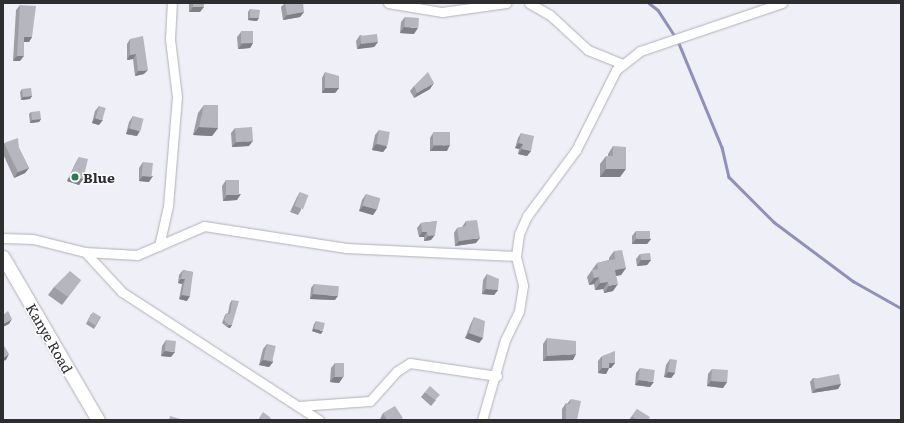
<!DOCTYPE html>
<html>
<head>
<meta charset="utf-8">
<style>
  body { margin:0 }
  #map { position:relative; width:904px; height:423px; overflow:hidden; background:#efeff7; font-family:Literata,serif }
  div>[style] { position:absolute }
  .stream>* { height:2.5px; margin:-1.25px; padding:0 1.25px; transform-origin:1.25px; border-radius:1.25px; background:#9090bb }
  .roads { filter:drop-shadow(0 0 1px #b0b0b8) drop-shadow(0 0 1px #b0b0b8) }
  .street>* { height:9px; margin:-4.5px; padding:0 4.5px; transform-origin:4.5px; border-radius:4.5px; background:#fff }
  .secondary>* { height:13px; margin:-6.5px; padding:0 6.5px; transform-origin:6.5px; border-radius:6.5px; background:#fff }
  .wall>* { inset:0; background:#9d9da3 }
  .shaded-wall>* { inset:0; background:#7f7f85 }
  .building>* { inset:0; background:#b6b6be; transform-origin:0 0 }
  .dots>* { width:11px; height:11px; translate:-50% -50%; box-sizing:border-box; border:2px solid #fdfdff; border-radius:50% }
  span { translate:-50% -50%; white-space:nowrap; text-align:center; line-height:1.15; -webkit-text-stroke:3px #fdfdff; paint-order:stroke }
  .poi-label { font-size:14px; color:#2e2e31; font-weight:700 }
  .left { translate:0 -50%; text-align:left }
  .street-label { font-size:14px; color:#2e2e31 }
  .frame { position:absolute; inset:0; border:4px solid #2e2e31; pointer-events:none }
</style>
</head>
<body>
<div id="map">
  <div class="stream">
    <i style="left:649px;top:3px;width:11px;rotate:38deg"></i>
    <i style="left:658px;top:10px;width:31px;rotate:57deg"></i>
    <i style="left:678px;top:41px;width:115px;rotate:67.5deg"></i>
    <i style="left:722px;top:147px;width:31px;rotate:77deg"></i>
    <i style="left:729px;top:177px;width:64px;rotate:45deg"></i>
    <i style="left:774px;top:222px;width:99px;rotate:36.8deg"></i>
    <i style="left:853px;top:281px;width:55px;rotate:29.4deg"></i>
  </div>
  <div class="roads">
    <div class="street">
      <i style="left:388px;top:3px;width:55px;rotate:9.5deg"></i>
      <i style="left:442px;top:12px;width:65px;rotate:-8deg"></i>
      <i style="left:529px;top:3px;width:24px;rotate:30deg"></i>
      <i style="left:550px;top:15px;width:52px;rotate:42.6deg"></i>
      <i style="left:588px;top:50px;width:35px;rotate:22deg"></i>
      <i style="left:3px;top:238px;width:30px;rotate:2deg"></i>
      <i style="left:33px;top:239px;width:54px;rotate:14deg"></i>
      <i style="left:85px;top:252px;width:52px;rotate:3.3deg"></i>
      <i style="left:137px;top:255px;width:73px;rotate:-23.4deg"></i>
      <i style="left:204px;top:226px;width:144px;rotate:8.8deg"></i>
      <i style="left:346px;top:248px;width:170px;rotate:2.7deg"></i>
      <i style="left:159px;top:246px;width:41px;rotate:-77.3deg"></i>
      <i style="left:168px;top:206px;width:109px;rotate:-85.3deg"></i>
      <i style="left:177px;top:97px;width:58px;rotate:-96.9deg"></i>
      <i style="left:170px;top:39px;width:36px;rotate:-87deg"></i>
      <i style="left:85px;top:252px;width:54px;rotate:47.2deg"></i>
      <i style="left:122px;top:292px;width:235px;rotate:33deg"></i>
      <i style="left:298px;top:406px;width:72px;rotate:-4deg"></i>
      <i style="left:370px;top:401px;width:40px;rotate:-48deg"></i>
      <i style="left:397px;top:371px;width:15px;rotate:-32deg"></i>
      <i style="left:410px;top:363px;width:88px;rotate:8.5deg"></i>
      <i style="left:482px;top:420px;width:83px;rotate:-74deg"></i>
      <i style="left:505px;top:340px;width:32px;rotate:-64deg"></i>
      <i style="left:519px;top:311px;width:26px;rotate:-81deg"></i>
      <i style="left:523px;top:285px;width:30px;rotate:-104deg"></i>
      <i style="left:516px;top:256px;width:22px;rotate:-82deg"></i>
      <i style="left:519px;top:234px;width:20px;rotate:-66deg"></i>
      <i style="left:527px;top:216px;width:82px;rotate:-53.4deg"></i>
      <i style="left:576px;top:150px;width:89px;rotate:-63.4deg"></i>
      <i style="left:616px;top:70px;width:31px;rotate:-38deg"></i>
      <i style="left:640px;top:51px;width:150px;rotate:-18.7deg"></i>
    </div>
    <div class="secondary">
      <i style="left:3px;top:257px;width:189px;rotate:59.8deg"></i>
    </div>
  </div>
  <div class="wall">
    <i style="clip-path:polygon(189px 3px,204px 3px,200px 12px,189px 12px)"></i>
    <i style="clip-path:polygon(285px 3px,304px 12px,300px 17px,283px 20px,281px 7px)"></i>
    <i style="clip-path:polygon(20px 5px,32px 37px,29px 42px,24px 42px,20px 61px,13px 61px,16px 10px)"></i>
    <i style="clip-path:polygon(250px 9px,257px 21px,248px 20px,248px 12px)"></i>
    <i style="clip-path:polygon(405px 17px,414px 34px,400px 33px,401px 22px)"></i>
    <i style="clip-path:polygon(241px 32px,253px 43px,250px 48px,238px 49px,237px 37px)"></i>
    <i style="clip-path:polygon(360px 35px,378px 42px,374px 47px,357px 49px,356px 41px)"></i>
    <i style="clip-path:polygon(130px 39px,144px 74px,135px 76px,133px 59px,127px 60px,127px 44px)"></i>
    <i style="clip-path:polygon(325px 72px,339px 88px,335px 93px,322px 93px,322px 78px)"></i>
    <i style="clip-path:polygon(414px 86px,430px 89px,414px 98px,410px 91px)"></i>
    <i style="clip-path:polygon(22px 89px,32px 96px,30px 99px,21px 100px,20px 92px)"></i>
    <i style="clip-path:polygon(204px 105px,218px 128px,212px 136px,193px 135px,198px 113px)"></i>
    <i style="clip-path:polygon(99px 106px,99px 125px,92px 123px,95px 111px)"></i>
    <i style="clip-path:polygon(31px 112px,41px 119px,39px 122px,30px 123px,29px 114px)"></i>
    <i style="clip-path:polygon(133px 116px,137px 136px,126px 134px,129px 122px)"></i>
    <i style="clip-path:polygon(235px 128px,249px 146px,232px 147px,231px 133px)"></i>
    <i style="clip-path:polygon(379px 130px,387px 147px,383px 152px,372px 150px,375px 135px)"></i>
    <i style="clip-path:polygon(433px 133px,447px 151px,430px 151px,430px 138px)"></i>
    <i style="clip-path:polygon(521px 133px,531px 151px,527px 156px,518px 154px,519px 149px,515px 148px,518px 138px)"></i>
    <i style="clip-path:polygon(4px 143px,19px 148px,29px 168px,25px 173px,14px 178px,3px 154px,3px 144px)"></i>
    <i style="clip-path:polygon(613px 146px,620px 177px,600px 177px,600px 164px,606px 156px,608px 156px,608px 154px)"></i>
    <i style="clip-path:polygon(79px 157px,83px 179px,79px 185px,67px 181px,76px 162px)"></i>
    <i style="clip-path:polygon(143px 162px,149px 182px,139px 181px,139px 168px)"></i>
    <i style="clip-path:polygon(226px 180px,237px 200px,223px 201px,222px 186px)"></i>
    <i style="clip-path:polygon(300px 192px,301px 210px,298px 215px,290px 212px,297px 197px)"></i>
    <i style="clip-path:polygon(366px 194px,377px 209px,373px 215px,359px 211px,362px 200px)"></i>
    <i style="clip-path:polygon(437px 221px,431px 240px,424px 241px,424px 237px,419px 237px,417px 228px,421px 223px)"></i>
    <i style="clip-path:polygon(466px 221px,476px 243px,455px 246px,454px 233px,457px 228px,462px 227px)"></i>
    <i style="clip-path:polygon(636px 231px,651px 239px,647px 244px,632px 244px,632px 236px)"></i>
    <i style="clip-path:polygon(614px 251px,626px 268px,621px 275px,616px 276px,613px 291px,604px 293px,603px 289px,595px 290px,594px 284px,589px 285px,587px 277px,597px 263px,609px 260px,609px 258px)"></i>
    <i style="clip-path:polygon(640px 254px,651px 260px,647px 265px,637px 266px,636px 259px)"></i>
    <i style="clip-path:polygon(183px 270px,193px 272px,187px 301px,179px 299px,182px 284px,178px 283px,179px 275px)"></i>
    <i style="clip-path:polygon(487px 274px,498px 290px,494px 295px,482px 294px,483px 280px)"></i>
    <i style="clip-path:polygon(81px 280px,62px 305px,48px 295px,54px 287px)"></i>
    <i style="clip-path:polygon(314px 284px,335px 300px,310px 299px,311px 288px)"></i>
    <i style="clip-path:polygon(232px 300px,232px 325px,230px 328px,227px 327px,222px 323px,225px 315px,227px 313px,228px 313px,230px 303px)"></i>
    <i style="clip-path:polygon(91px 314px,101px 317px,94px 329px,86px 324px)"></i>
    <i style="clip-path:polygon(474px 317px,483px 338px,479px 343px,465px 338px,471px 323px)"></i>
    <i style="clip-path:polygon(316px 321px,321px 334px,312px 331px,314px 324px)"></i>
    <i style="clip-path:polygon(547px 338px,573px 360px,543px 361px,543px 344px)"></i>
    <i style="clip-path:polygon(166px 340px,171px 357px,161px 356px,162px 346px)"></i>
    <i style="clip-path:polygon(267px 344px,273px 362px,269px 367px,259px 365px,263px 349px)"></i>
    <i style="clip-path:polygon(602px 356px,615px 363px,611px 368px,609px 368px,606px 374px,598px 373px,598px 361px)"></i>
    <i style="clip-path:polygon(670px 359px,675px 373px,671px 378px,664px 377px,666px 365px)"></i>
    <i style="clip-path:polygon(335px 363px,343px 377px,339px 383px,330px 382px,331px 368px)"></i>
    <i style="clip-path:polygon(640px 368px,650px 387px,635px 385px,636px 373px)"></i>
    <i style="clip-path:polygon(712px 369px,727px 382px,723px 388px,707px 386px,708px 374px)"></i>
    <i style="clip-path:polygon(813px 378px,841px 384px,838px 389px,812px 393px,810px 382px)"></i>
    <i style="clip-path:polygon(425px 392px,436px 400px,431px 406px,421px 397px)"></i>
    <i style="clip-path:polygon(571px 399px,577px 420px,562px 420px,562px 409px,566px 403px,567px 404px)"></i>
    <i style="clip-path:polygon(637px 409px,648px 420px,629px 420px)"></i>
    <i style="clip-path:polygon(383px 413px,402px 420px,380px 420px,380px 419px)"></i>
  </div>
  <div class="shaded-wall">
    <i style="clip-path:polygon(193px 7px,204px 7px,200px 12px,189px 12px)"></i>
    <i style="clip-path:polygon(304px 12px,300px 17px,283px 20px,287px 15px)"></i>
    <i style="clip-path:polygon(250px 18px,259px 18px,257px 21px,248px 20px)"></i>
    <i style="clip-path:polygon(404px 27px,418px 28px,414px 34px,400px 33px)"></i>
    <i style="clip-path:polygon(24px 37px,32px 37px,29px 42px,20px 42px)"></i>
    <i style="clip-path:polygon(378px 42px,374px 47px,357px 49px,361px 43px)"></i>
    <i style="clip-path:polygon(253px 43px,250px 48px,238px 49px,242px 44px)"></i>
    <i style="clip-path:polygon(136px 54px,133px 59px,127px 60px,130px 55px)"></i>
    <i style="clip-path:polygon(17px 56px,24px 56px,20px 61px,13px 61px)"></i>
    <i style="clip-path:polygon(148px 70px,144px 74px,135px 76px,138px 71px)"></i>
    <i style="clip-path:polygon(434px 83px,430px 89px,414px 98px,417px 93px)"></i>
    <i style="clip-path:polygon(325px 88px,339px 88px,335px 93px,322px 93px)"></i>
    <i style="clip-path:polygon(32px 96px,30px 99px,21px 100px,23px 97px)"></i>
    <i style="clip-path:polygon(95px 118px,103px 120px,99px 125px,92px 123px)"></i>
    <i style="clip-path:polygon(41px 119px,39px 122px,30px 123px,32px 120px)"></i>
    <i style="clip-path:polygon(199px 127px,218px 128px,212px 136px,193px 135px)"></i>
    <i style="clip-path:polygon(129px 128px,140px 131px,137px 136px,126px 134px)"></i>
    <i style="clip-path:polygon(253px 141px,249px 146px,232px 147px,236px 142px)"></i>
    <i style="clip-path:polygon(519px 143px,523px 144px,519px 149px,515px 148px)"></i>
    <i style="clip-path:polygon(376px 144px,387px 147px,383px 152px,372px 150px)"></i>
    <i style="clip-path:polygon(450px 145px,447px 151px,430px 151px,434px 146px)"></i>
    <i style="clip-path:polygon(522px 149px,531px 151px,527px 156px,518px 154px)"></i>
    <i style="clip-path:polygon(29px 168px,25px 173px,14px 178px,18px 172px)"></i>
    <i style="clip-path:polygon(606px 169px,626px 169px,620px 177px,600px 177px)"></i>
    <i style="clip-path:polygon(70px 176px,83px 179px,79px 185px,67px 181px)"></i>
    <i style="clip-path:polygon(143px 176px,153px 176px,149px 182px,139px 181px)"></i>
    <i style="clip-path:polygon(241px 194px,237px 200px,223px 201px,227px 195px)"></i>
    <i style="clip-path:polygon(363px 206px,377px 209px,373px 215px,359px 211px)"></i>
    <i style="clip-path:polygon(422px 232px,427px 232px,424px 237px,419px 237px)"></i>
    <i style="clip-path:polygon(435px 235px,431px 240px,424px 241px,428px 236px)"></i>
    <i style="clip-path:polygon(480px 238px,476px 243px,455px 246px,459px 241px)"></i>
    <i style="clip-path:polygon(636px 239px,651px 239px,647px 244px,632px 244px)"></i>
    <i style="clip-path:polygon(641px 260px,651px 260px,647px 265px,637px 266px)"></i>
    <i style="clip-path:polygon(626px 268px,621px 275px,610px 277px,615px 270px)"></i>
    <i style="clip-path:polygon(599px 277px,594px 284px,589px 285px,594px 278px)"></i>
    <i style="clip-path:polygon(181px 279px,185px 279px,182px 284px,178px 283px)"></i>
    <i style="clip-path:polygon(608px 282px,603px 289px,595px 290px,600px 283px)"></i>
    <i style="clip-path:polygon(618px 284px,613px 291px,604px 293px,609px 286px)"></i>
    <i style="clip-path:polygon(486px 289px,498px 290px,494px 295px,482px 294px)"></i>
    <i style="clip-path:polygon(313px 294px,338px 296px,335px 300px,310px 299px)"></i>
    <i style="clip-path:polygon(182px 295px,190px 296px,187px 301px,179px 299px)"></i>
    <i style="clip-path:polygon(12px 319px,9px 324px,3px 327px,3px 324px)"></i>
    <i style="clip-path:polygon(229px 325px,232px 325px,230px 328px,227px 327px)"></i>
    <i style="clip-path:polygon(314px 329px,323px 331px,321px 334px,312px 331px)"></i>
    <i style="clip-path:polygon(469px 333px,483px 338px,479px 343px,465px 338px)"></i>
    <i style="clip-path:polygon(165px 351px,175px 352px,171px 357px,161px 356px)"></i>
    <i style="clip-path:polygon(9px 354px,6px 360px,3px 361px,3px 358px)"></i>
    <i style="clip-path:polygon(576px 354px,573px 360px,543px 361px,547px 356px)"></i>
    <i style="clip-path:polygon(263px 360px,273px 362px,269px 367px,259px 365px)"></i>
    <i style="clip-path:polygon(609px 363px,615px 363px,611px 368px,609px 368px,606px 374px,598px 373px,602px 368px)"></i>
    <i style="clip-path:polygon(668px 372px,675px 373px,671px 378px,664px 377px)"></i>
    <i style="clip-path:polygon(334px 377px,343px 377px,339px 383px,330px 382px)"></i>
    <i style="clip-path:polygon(639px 380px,654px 382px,650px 387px,635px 385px)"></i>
    <i style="clip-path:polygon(711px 381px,727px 382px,723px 388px,707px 386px)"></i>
    <i style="clip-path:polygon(841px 384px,838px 389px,812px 393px,816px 389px)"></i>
  </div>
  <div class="building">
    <i style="left:193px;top:3px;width:11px;height:4px"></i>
    <i style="clip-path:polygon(285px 3px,303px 3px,304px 12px,287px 15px)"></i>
    <i style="clip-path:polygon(20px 5px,36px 6px,32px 37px,24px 37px,24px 56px,17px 56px)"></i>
    <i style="clip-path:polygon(250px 9px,260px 10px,259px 18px,250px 18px)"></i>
    <i style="left:405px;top:17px;width:14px;height:10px;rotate:4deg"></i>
    <i style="left:253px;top:31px;width:12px;height:12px;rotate:90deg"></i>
    <i style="left:377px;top:34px;width:8px;height:17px;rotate:83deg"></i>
    <i style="clip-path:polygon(143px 36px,148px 70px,138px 71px,136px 54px,130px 55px,130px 39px)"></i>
    <i style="clip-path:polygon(325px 72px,339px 76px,339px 88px,325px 88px)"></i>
    <i style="clip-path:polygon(428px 72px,434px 83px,417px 93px,414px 86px)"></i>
    <i style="left:31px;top:88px;width:8px;height:9px;rotate:83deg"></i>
    <i style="clip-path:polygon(204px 105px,218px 105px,218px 128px,199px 127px)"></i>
    <i style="left:99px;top:106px;width:7px;height:13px;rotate:16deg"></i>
    <i style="left:40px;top:111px;width:8px;height:9px;rotate:83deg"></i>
    <i style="left:133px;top:116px;width:11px;height:13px;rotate:15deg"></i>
    <i style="left:252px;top:127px;width:14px;height:17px;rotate:86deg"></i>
    <i style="left:379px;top:130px;width:11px;height:14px;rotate:10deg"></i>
    <i style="left:450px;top:132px;width:13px;height:17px;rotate:90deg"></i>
    <i style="clip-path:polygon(521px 133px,534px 136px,531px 151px,522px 149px,523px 144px,519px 143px)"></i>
    <i style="clip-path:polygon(18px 138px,19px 148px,29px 168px,18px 172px,4px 143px)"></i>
    <i style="clip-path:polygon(613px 146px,626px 147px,626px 169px,606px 169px,606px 156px,613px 156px)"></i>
    <i style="clip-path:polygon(79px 157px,88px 159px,83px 179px,70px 176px)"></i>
    <i style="left:143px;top:162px;width:10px;height:14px;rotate:6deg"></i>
    <i style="left:226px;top:180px;width:13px;height:15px"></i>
    <i style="left:300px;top:192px;width:9px;height:15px;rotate:21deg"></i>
    <i style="left:366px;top:194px;width:15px;height:12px;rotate:16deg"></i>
    <i style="clip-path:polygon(477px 220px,480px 238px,459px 241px,457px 228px,466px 226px,466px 221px)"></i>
    <i style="clip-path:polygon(437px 221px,435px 235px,428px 236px,427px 232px,422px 232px,421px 223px)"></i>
    <i style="left:636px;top:231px;width:14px;height:8px"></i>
    <i style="clip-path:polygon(622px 250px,626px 268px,615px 270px,618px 284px,609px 286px,608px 282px,600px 283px,599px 277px,594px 278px,592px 270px,598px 269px,597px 263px,615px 259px,614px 251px)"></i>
    <i style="clip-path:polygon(650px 253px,651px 260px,641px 260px,640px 254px)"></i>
    <i style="clip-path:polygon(183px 270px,193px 272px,190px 296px,182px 295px,185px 279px,181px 279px)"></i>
    <i style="clip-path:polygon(70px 271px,81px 280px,68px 297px,54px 287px)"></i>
    <i style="clip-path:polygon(487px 274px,499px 279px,498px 290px,486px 289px)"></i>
    <i style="left:314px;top:284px;width:25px;height:10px;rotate:5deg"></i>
    <i style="clip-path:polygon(232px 300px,239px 301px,232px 325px,229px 325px,224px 320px,227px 313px,230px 314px)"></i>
    <i style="clip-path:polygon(8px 311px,12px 319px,3px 324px,3px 315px)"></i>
    <i style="left:93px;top:312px;width:9px;height:10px;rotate:32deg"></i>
    <i style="clip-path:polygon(474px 317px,485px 321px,483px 338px,469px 333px)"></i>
    <i style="left:316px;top:321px;width:9px;height:8px;rotate:13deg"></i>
    <i style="clip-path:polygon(547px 338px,576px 341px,576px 354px,547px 356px)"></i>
    <i style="left:166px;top:340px;width:10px;height:11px;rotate:6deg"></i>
    <i style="clip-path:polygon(3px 344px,9px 354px,3px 358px)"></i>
    <i style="left:267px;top:344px;width:9px;height:16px;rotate:13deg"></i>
    <i style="clip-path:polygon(615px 351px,615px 363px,609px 363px,609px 368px,602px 368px,602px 356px)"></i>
    <i style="left:670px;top:359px;width:7px;height:13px;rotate:8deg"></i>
    <i style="left:335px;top:363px;width:9px;height:14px"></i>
    <i style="left:640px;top:368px;width:15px;height:12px;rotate:8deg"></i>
    <i style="left:712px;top:369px;width:16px;height:12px;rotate:4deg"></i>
    <i style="left:839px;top:374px;width:10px;height:26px;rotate:79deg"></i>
    <i style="clip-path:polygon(430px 386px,440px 395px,435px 400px,425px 392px)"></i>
    <i style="clip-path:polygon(571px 399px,581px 401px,577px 420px,566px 420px,566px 403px,570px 404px)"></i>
    <i style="clip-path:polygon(395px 406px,403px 418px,400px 420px,387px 420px,383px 413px)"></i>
    <i style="clip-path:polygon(637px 409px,650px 417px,648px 420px,637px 420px,632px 416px)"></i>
    <i style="clip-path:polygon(263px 412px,271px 418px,269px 420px,258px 420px)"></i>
    <i style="clip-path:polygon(170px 416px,180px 419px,180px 420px,169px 420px)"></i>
  </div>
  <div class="dots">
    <i style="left:75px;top:177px;background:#257c4f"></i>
  </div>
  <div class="poi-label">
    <span class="left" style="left:83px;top:177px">Blue</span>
  </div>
  <div class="street-label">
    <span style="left:50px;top:338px;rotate:60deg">Kanye Road</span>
  </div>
  <div class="frame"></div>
</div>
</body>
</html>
